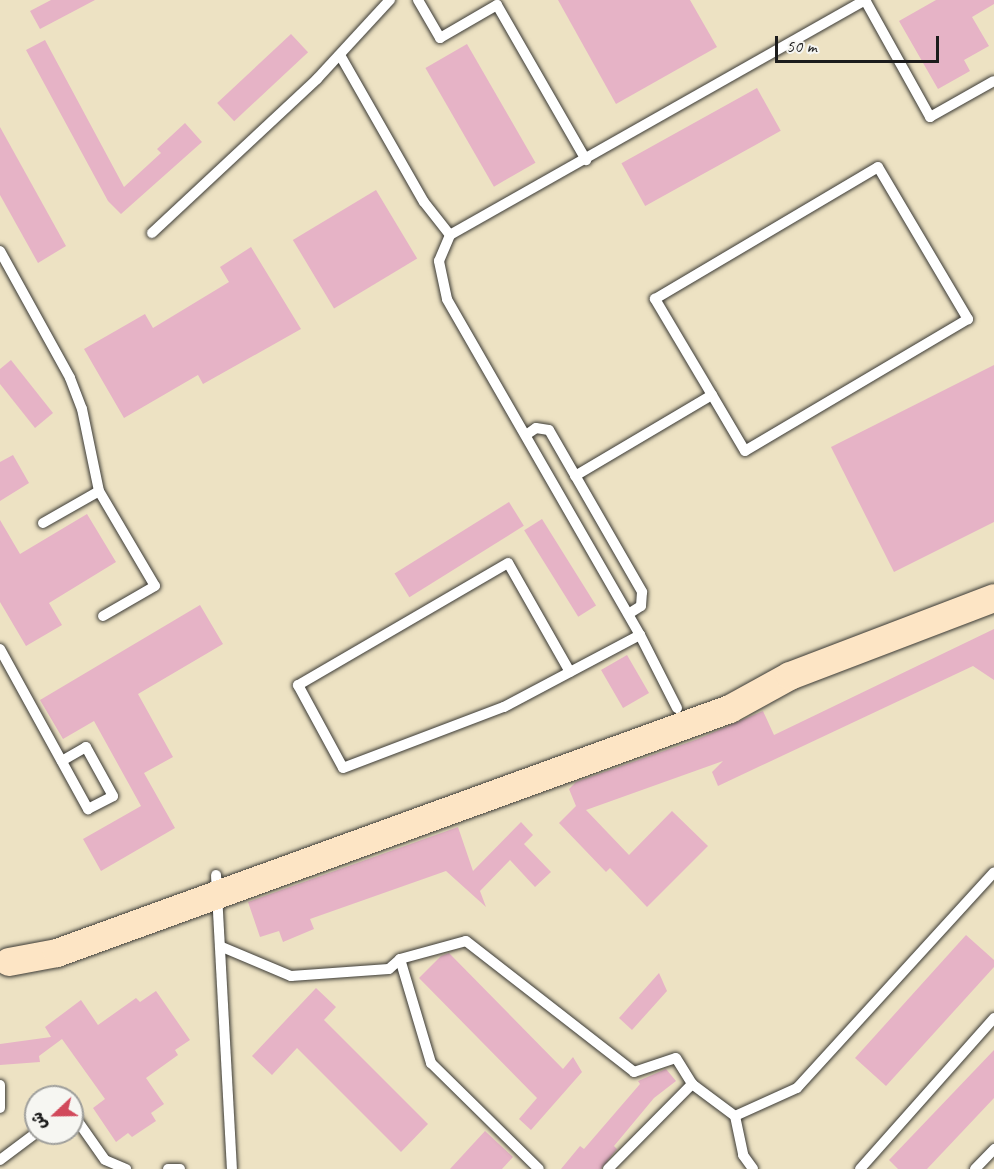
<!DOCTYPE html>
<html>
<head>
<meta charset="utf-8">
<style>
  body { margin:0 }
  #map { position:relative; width:994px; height:1169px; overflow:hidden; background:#ede2c3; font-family:Caveat,"Playpen Sans Arabic",sans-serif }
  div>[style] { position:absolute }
  .building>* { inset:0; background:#e6b3c6; transform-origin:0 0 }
  .roads { filter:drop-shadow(0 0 2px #3b3a35) drop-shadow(0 0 2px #3b3a35) }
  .lane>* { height:10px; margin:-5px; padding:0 5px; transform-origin:5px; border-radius:5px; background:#fff }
  .secondary>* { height:28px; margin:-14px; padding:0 14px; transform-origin:14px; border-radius:14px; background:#fde5c5 }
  span { translate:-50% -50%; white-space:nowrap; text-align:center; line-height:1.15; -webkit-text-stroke:6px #f6f6f2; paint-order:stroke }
  .north { position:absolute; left:24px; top:1085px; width:60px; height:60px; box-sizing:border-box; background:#f6f6f2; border:2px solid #9f9f9c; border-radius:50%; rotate:248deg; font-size:16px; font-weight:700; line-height:24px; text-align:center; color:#1c1c1c }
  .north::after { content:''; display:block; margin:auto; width:21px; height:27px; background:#d1495b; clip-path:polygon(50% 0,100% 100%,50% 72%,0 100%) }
  .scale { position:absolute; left:775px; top:36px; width:164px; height:27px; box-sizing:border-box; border:3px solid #1c1c1c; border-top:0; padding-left:8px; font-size:18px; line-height:21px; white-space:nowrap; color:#1c1c1c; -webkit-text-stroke:4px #f6f6f2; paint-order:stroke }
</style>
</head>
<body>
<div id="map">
  <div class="building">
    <i style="clip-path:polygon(51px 0,95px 0,40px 29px,30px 11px)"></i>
    <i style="clip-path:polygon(558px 0,690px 0,717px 47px,616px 104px)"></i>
    <i style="clip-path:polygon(936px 0,994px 0,994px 4px,972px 17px,989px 46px,964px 60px,970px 71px,938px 89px,899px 21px)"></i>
    <i style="left:291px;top:34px;width:25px;height:101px;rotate:47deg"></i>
    <i style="clip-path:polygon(45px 40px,124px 187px,161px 153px,157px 149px,185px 123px,202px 142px,121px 214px,108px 201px,26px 50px)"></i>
    <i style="left:467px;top:44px;width:137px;height:48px;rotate:60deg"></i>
    <i style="left:757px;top:88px;width:49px;height:155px;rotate:61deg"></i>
    <i style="clip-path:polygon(0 127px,66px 246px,38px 263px,0 195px)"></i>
    <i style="left:376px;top:190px;width:80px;height:97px;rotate:59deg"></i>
    <i style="clip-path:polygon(251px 247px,301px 329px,203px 384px,198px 375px,124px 418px,84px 349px,145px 314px,153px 328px,229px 282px,220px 267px)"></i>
    <i style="clip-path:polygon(11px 360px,53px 413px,35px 428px,0 384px,0 369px)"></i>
    <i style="clip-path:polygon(994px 365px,994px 522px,894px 572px,831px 447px)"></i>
    <i style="clip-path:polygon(13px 455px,29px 483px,0 501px,0 462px)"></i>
    <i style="left:509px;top:502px;width:28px;height:135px;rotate:58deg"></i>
    <i style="clip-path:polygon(87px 514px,116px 562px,49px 603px,62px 625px,26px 646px,0 602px,0 520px,20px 554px)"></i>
    <i style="left:542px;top:519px;width:102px;height:21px;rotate:58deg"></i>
    <i style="clip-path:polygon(200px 605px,223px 644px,138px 694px,173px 757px,144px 773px,175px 828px,101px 871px,83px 839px,141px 806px,94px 721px,63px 739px,40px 700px)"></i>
    <i style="clip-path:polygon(994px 629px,994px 680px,973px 666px,718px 786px,712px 772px,723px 761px,586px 810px,629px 855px,672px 811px,708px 846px,647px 907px,610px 868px,606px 872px,559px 823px,576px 806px,569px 789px,576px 782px,698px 739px,763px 711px,774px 735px)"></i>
    <i style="left:627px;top:655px;width:44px;height:30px;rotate:60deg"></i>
    <i style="clip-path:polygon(521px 822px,533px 835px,524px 844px,551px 872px,535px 887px,510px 860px,480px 891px,486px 907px,446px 871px,310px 919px,314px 929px,283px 942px,279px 931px,260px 937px,248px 902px,458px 827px,473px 871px)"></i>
    <i style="clip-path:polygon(966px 935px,994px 960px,994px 967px,886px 1086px,855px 1058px)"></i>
    <i style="clip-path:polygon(449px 953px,563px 1069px,573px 1057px,582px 1072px,531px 1130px,519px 1119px,537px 1098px,419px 978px,441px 956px)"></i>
    <i style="clip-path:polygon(659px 973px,667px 991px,632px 1030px,619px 1018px)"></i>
    <i style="clip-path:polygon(316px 988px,336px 1007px,324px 1020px,428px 1124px,401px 1152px,297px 1048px,272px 1075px,252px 1056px)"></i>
    <i style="clip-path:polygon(156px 991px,190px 1040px,175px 1050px,178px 1055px,146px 1078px,164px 1104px,151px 1113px,156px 1121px,132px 1137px,128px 1133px,116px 1142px,93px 1108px,105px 1099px,62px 1039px,39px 1056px,40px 1062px,0 1065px,0 1044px,51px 1037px,45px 1027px,81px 1000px,98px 1025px,136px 998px,140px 1002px)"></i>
    <i style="clip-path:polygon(994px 1050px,994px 1098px,927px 1169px,898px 1169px,889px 1160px)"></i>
    <i style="clip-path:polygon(666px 1069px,676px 1081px,654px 1098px,614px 1146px,617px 1149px,601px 1169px,561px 1169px,580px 1146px,584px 1149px,640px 1084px,638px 1081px)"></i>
    <i style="clip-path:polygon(485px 1131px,513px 1157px,502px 1169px,450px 1169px)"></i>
  </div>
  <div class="roads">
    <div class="lane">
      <i style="left:418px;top:0;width:44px;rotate:59.9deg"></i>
      <i style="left:440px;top:38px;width:66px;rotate:-30.1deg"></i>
      <i style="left:497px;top:5px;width:179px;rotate:60.1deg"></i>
      <i style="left:865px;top:0;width:134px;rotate:60.9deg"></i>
      <i style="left:930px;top:117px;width:73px;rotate:-29.4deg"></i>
      <i style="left:340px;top:55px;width:169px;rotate:60.3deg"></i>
      <i style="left:424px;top:202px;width:42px;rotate:51.8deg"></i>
      <i style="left:152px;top:233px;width:226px;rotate:-43deg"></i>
      <i style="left:317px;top:79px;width:108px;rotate:-47.3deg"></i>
      <i style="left:0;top:251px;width:145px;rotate:61.1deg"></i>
      <i style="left:70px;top:378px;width:33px;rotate:69deg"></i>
      <i style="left:82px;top:409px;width:84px;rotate:78.3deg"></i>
      <i style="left:99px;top:491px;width:110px;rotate:59.5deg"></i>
      <i style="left:155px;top:586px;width:60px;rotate:150deg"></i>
      <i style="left:526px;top:435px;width:12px;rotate:-35deg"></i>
      <i style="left:536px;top:428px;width:13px;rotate:9deg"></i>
      <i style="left:549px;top:430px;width:187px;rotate:60.1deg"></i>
      <i style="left:642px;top:592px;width:14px;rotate:94deg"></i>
      <i style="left:641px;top:606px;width:15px;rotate:148deg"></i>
      <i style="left:575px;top:476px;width:159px;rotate:-30.6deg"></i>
      <i style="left:712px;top:395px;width:112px;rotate:-120.7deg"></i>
      <i style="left:655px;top:299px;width:259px;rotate:-30.6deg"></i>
      <i style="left:878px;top:167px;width:177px;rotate:59.4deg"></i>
      <i style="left:968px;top:319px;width:259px;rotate:149.4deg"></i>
      <i style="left:745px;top:451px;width:65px;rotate:-120.5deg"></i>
      <i style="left:43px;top:523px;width:64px;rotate:-29.7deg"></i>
      <i style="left:0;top:649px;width:183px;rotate:61.2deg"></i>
      <i style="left:88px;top:809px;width:28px;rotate:-27deg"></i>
      <i style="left:113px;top:796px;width:56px;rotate:-118.9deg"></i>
      <i style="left:86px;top:747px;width:28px;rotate:150deg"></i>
      <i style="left:570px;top:672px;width:125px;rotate:-119.6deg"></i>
      <i style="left:508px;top:563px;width:243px;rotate:149.8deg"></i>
      <i style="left:298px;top:685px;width:94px;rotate:61.5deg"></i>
      <i style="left:343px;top:768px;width:172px;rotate:-20.8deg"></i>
      <i style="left:504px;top:707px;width:154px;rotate:-27.9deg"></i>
      <i style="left:677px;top:708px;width:82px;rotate:-116.9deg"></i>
      <i style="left:640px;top:635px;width:387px;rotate:-119.9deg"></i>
      <i style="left:447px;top:299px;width:39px;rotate:-102deg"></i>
      <i style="left:439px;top:261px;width:28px;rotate:-67deg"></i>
      <i style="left:450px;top:235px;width:478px;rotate:-29.5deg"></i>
      <i style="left:216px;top:875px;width:294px;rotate:86.9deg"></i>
      <i style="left:222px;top:947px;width:75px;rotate:22.8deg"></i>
      <i style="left:291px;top:976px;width:98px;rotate:-4.1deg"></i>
      <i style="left:389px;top:969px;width:15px;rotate:-42deg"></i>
      <i style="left:400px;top:959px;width:68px;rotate:-15.3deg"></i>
      <i style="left:466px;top:941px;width:213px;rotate:37.9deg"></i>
      <i style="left:634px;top:1072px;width:44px;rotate:-18.4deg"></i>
      <i style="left:676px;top:1058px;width:31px;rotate:58deg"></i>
      <i style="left:692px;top:1084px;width:54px;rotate:36.7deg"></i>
      <i style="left:735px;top:1116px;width:40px;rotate:78deg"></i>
      <i style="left:743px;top:1155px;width:17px;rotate:54deg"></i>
      <i style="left:400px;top:959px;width:109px;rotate:73.4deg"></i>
      <i style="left:431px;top:1063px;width:151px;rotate:44.5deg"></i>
      <i style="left:0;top:1085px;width:23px;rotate:90deg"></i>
      <i style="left:72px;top:1113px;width:57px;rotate:54.9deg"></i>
      <i style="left:105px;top:1160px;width:23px;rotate:23deg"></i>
      <i style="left:735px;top:1116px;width:68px;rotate:-24.3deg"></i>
      <i style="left:797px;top:1088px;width:292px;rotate:-47.6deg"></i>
      <i style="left:0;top:1160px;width:45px;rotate:-36.9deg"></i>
      <i style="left:168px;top:1169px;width:12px"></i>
      <i style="left:608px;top:1169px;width:120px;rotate:-45.3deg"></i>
      <i style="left:860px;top:1169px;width:202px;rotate:-48.4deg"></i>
      <i style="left:975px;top:1169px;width:28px;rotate:-46deg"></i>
    </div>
    <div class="secondary">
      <i style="left:9px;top:962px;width:49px;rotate:-10.6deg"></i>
      <i style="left:57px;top:953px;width:716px;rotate:-19.93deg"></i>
      <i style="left:730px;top:709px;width:68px;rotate:-28.8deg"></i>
      <i style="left:790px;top:676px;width:218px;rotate:-20.9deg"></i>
    </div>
  </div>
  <div class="north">ش</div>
  <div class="scale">50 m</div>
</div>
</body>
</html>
